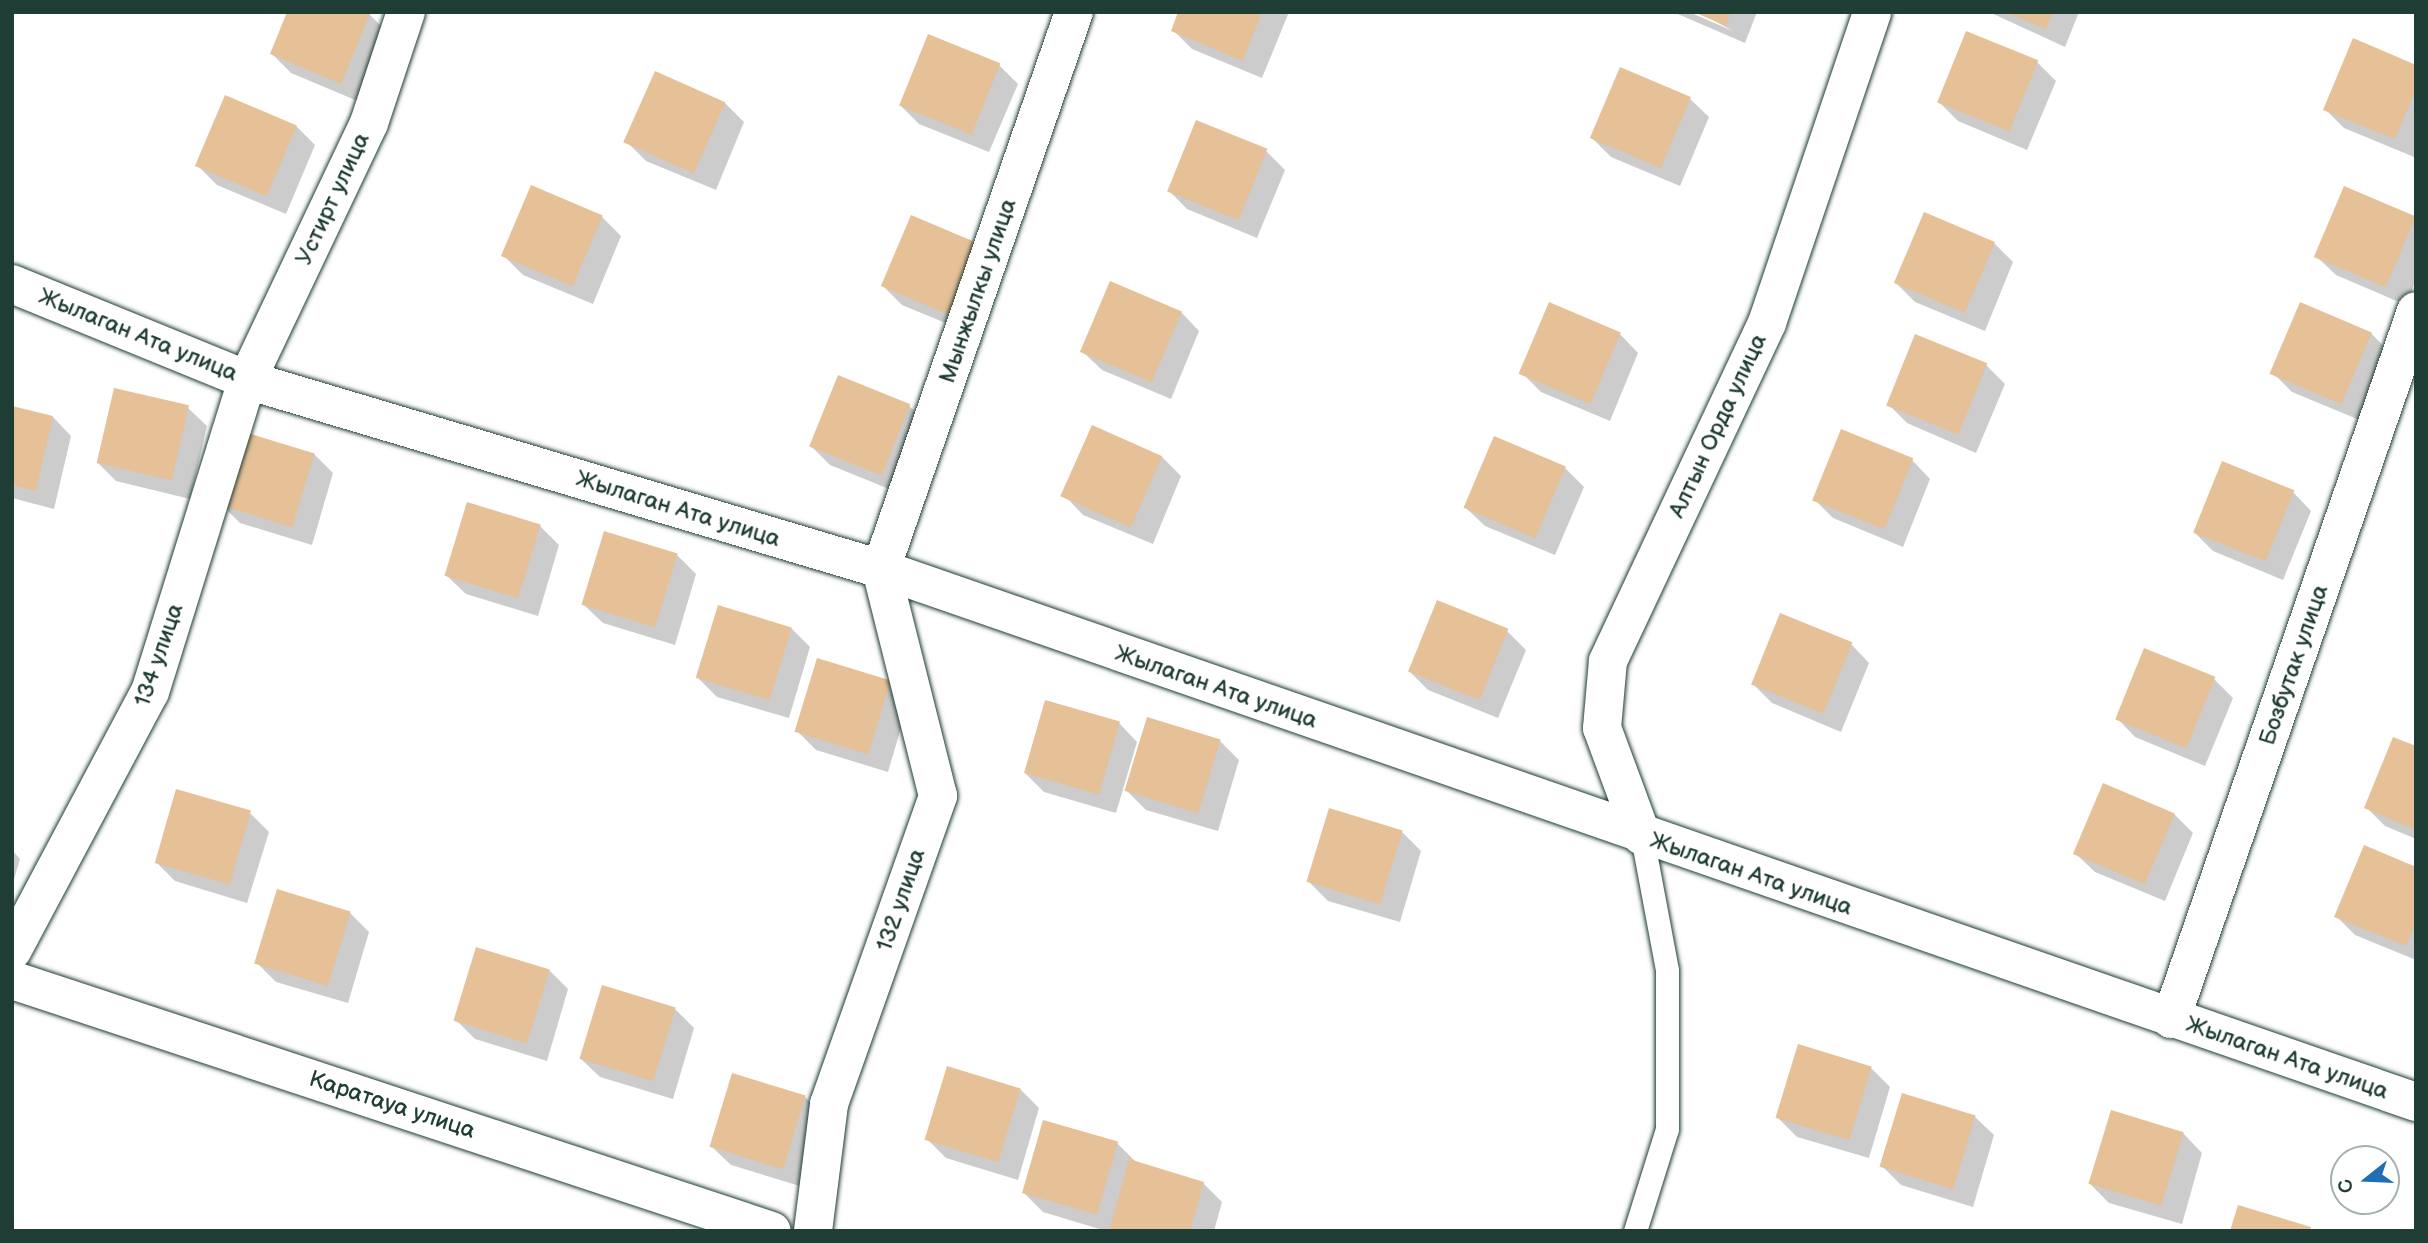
<!DOCTYPE html>
<html>
<head>
<meta charset="utf-8">
<style>
  body { margin:0 }
  #map { position:relative; width:2428px; height:1243px; overflow:hidden; background:#fff; font-family:"Balsamiq Sans",sans-serif }
  div>[style] { position:absolute }
  .shadow>* { inset:0; background:#0003 }
  .building>* { inset:0; background:#e6c097; transform-origin:0 0 }
  .roads { filter:drop-shadow(0 0 2px #1f3d34) drop-shadow(0 0 2px #1f3d34) }
  .lane>* { height:23px; margin:-11.5px; padding:0 11.5px; transform-origin:11.5px; border-radius:11.5px; background:#fff }
  .street>* { height:38px; margin:-19px; padding:0 19px; transform-origin:19px; border-radius:19px; background:#fff }
  span { translate:-50% -50%; white-space:nowrap; text-align:center; line-height:1.15; -webkit-text-stroke:5px #fff; paint-order:stroke }
  .street-label { font-size:23px; color:#1f3d34 }
  .frame { position:absolute; inset:0; border:14px solid #1f3d34; pointer-events:none }
  .north { position:absolute; left:2330px; top:1145px; width:70px; height:70px; box-sizing:border-box; background:#fff; border:2px solid #a5b1ae; border-radius:50%; rotate:252deg; font-size:19px; font-weight:700; line-height:28px; text-align:center; color:#1f3d34 }
  .north::after { content:''; display:block; margin:auto; width:24px; height:32px; background:#1f6fb2; clip-path:polygon(50% 0,100% 100%,50% 72%,0 100%) }
</style>
</head>
<body>
<div id="map">
  <div class="shadow">
    <i style="clip-path:polygon(1180px 12px,1289px 12px,1262px 78px,1192px 49px,1173px 30px)"></i>
    <i style="clip-path:polygon(1673px 12px,1689px 12px,1733px 31px,1698px 12px,1757px 12px,1745px 43px)"></i>
    <i style="clip-path:polygon(1989px 12px,2079px 12px,2065px 47px)"></i>
    <i style="clip-path:polygon(369px 14px,388px 33px,360px 102px,291px 73px,272px 54px)"></i>
    <i style="clip-path:polygon(2037px 62px,2056px 81px,2027px 150px,1958px 121px,1939px 102px)"></i>
    <i style="clip-path:polygon(999px 65px,1018px 84px,989px 152px,919px 124px,900px 105px)"></i>
    <i style="clip-path:polygon(2416px 67px,2414px 157px,2344px 128px,2325px 109px)"></i>
    <i style="clip-path:polygon(1690px 99px,1709px 117px,1680px 186px,1611px 157px,1592px 138px)"></i>
    <i style="clip-path:polygon(725px 103px,744px 122px,716px 190px,646px 161px,627px 142px)"></i>
    <i style="clip-path:polygon(296px 126px,315px 145px,286px 214px,217px 185px,198px 166px)"></i>
    <i style="clip-path:polygon(1266px 151px,1285px 170px,1257px 238px,1187px 209px,1169px 191px)"></i>
    <i style="clip-path:polygon(602px 217px,621px 236px,593px 304px,523px 275px,504px 256px)"></i>
    <i style="clip-path:polygon(912px 217px,972px 334px,902px 305px,883px 286px)"></i>
    <i style="clip-path:polygon(2416px 218px,2416px 280px,2406px 305px,2336px 275px,2317px 257px)"></i>
    <i style="clip-path:polygon(1994px 243px,2013px 262px,1985px 331px,1915px 302px,1896px 283px)"></i>
    <i style="clip-path:polygon(1181px 312px,1199px 331px,1171px 399px,1102px 370px,1083px 352px)"></i>
    <i style="clip-path:polygon(2371px 333px,2389px 352px,2362px 421px,2292px 392px,2273px 373px)"></i>
    <i style="clip-path:polygon(1620px 334px,1638px 353px,1610px 421px,1541px 392px,1522px 373px)"></i>
    <i style="clip-path:polygon(1986px 365px,2005px 384px,1976px 453px,1907px 423px,1888px 404px)"></i>
    <i style="clip-path:polygon(909px 406px,928px 425px,899px 493px,830px 465px,811px 446px)"></i>
    <i style="clip-path:polygon(12px 408px,53px 417px,71px 436px,54px 509px,12px 498px)"></i>
    <i style="clip-path:polygon(188px 408px,207px 426px,190px 499px,116px 481px,97px 462px)"></i>
    <i style="clip-path:polygon(314px 454px,333px 473px,312px 545px,240px 523px,221px 504px)"></i>
    <i style="clip-path:polygon(1162px 457px,1181px 476px,1153px 544px,1083px 515px,1065px 496px)"></i>
    <i style="clip-path:polygon(1912px 460px,1930px 479px,1903px 547px,1833px 518px,1814px 499px)"></i>
    <i style="clip-path:polygon(1565px 468px,1584px 487px,1555px 555px,1485px 526px,1466px 508px)"></i>
    <i style="clip-path:polygon(2293px 492px,2311px 511px,2283px 580px,2213px 551px,2194px 532px)"></i>
    <i style="clip-path:polygon(540px 526px,559px 545px,538px 616px,466px 594px,447px 576px)"></i>
    <i style="clip-path:polygon(677px 555px,696px 574px,675px 645px,603px 623px,584px 605px)"></i>
    <i style="clip-path:polygon(791px 628px,810px 647px,789px 718px,717px 697px,698px 678px)"></i>
    <i style="clip-path:polygon(1507px 631px,1526px 650px,1498px 718px,1428px 690px,1409px 671px)"></i>
    <i style="clip-path:polygon(1851px 644px,1869px 663px,1841px 732px,1772px 703px,1753px 684px)"></i>
    <i style="clip-path:polygon(2145px 650px,2214px 679px,2233px 698px,2205px 766px,2135px 737px,2117px 718px)"></i>
    <i style="clip-path:polygon(890px 682px,909px 701px,888px 772px,816px 750px,797px 731px)"></i>
    <i style="clip-path:polygon(1119px 723px,1137px 742px,1116px 813px,1044px 792px,1025px 773px)"></i>
    <i style="clip-path:polygon(1220px 741px,1239px 760px,1218px 831px,1146px 810px,1127px 791px)"></i>
    <i style="clip-path:polygon(2416px 748px,2416px 839px,2385px 826px,2366px 807px)"></i>
    <i style="clip-path:polygon(250px 813px,269px 832px,247px 903px,175px 881px,156px 862px)"></i>
    <i style="clip-path:polygon(2174px 814px,2193px 833px,2165px 901px,2095px 872px,2076px 854px)"></i>
    <i style="clip-path:polygon(1402px 832px,1421px 851px,1400px 922px,1328px 901px,1309px 882px)"></i>
    <i style="clip-path:polygon(12px 850px,20px 859px,12px 886px)"></i>
    <i style="clip-path:polygon(2416px 869px,2416px 960px,2355px 935px,2336px 916px)"></i>
    <i style="clip-path:polygon(350px 913px,369px 932px,348px 1003px,276px 982px,257px 963px)"></i>
    <i style="clip-path:polygon(549px 970px,568px 989px,547px 1061px,475px 1039px,456px 1020px)"></i>
    <i style="clip-path:polygon(675px 1009px,694px 1028px,673px 1099px,600px 1077px,581px 1059px)"></i>
    <i style="clip-path:polygon(1871px 1068px,1890px 1087px,1869px 1158px,1797px 1137px,1778px 1118px)"></i>
    <i style="clip-path:polygon(1020px 1089px,1039px 1108px,1018px 1180px,946px 1158px,927px 1139px)"></i>
    <i style="clip-path:polygon(805px 1097px,824px 1116px,803px 1187px,731px 1165px,712px 1147px)"></i>
    <i style="clip-path:polygon(2112px 1112px,2184px 1134px,2202px 1153px,2182px 1224px,2109px 1203px,2090px 1184px)"></i>
    <i style="clip-path:polygon(1975px 1117px,1994px 1135px,1973px 1207px,1901px 1185px,1882px 1166px)"></i>
    <i style="clip-path:polygon(1117px 1143px,1136px 1162px,1203px 1183px,1222px 1202px,1214px 1231px,1106px 1231px,1043px 1212px,1024px 1193px)"></i>
  </div>
  <div class="building">
    <i style="clip-path:polygon(287px 12px,371px 12px,341px 84px,270px 54px)"></i>
    <i style="clip-path:polygon(1178px 12px,1262px 12px,1243px 61px,1171px 31px)"></i>
    <i style="clip-path:polygon(1694px 12px,1731px 12px,1726px 26px)"></i>
    <i style="clip-path:polygon(2006px 12px,2053px 12px,2046px 29px)"></i>
    <i style="left:1966px;top:31px;width:78px;height:77px;rotate:22deg"></i>
    <i style="left:928px;top:34px;width:78px;height:77px;rotate:22deg"></i>
    <i style="clip-path:polygon(2353px 38px,2416px 65px,2416px 89px,2395px 139px,2323px 110px)"></i>
    <i style="left:1620px;top:67px;width:77px;height:77px;rotate:23deg"></i>
    <i style="left:655px;top:71px;width:77px;height:78px;rotate:24deg"></i>
    <i style="left:225px;top:95px;width:78px;height:77px;rotate:23deg"></i>
    <i style="left:1196px;top:120px;width:77px;height:77px;rotate:22deg"></i>
    <i style="left:531px;top:185px;width:78px;height:77px;rotate:23deg"></i>
    <i style="left:2344px;top:186px;width:78px;height:77px;rotate:23deg"></i>
    <i style="left:1924px;top:212px;width:77px;height:77px;rotate:23deg"></i>
    <i style="left:911px;top:215px;width:77px;height:77px;rotate:23deg"></i>
    <i style="left:1110px;top:281px;width:78px;height:77px;rotate:23deg"></i>
    <i style="left:1549px;top:302px;width:78px;height:78px;rotate:23deg"></i>
    <i style="left:2300px;top:302px;width:78px;height:78px;rotate:23deg"></i>
    <i style="left:1915px;top:334px;width:78px;height:77px;rotate:22deg"></i>
    <i style="left:838px;top:375px;width:78px;height:77px;rotate:22deg"></i>
    <i style="left:114px;top:388px;width:77px;height:77px;rotate:13deg"></i>
    <i style="clip-path:polygon(12px 406px,53px 416px,36px 491px,12px 485px)"></i>
    <i style="left:1092px;top:425px;width:77px;height:78px;rotate:24deg"></i>
    <i style="left:1841px;top:429px;width:78px;height:77px;rotate:22deg"></i>
    <i style="left:241px;top:431px;width:77px;height:77px;rotate:17deg"></i>
    <i style="left:1494px;top:436px;width:78px;height:78px;rotate:23deg"></i>
    <i style="left:2222px;top:461px;width:78px;height:77px;rotate:22deg"></i>
    <i style="left:467px;top:502px;width:77px;height:77px;rotate:17deg"></i>
    <i style="left:604px;top:531px;width:77px;height:77px;rotate:17deg"></i>
    <i style="left:1437px;top:600px;width:77px;height:77px;rotate:22deg"></i>
    <i style="left:718px;top:605px;width:77px;height:76px;rotate:17deg"></i>
    <i style="left:1780px;top:613px;width:78px;height:77px;rotate:22deg"></i>
    <i style="left:2144px;top:648px;width:77px;height:77px;rotate:22deg"></i>
    <i style="left:817px;top:658px;width:77px;height:77px;rotate:17deg"></i>
    <i style="left:1045px;top:700px;width:78px;height:76px;rotate:16deg"></i>
    <i style="left:1147px;top:717px;width:77px;height:77px;rotate:17deg"></i>
    <i style="clip-path:polygon(2393px 737px,2416px 746px,2416px 830px,2364px 808px)"></i>
    <i style="left:2103px;top:783px;width:78px;height:77px;rotate:23deg"></i>
    <i style="left:176px;top:789px;width:78px;height:77px;rotate:16deg"></i>
    <i style="left:1329px;top:808px;width:77px;height:77px;rotate:17deg"></i>
    <i style="clip-path:polygon(2364px 845px,2416px 867px,2416px 922px,2406px 946px,2334px 917px)"></i>
    <i style="left:277px;top:889px;width:77px;height:78px;rotate:17deg"></i>
    <i style="left:476px;top:947px;width:77px;height:77px;rotate:17deg"></i>
    <i style="left:602px;top:985px;width:77px;height:77px;rotate:17deg"></i>
    <i style="left:1798px;top:1044px;width:77px;height:77px;rotate:17deg"></i>
    <i style="left:947px;top:1066px;width:77px;height:77px;rotate:17deg"></i>
    <i style="left:732px;top:1073px;width:77px;height:77px;rotate:17deg"></i>
    <i style="left:1902px;top:1093px;width:77px;height:77px;rotate:17deg"></i>
    <i style="left:2111px;top:1110px;width:76px;height:77px;rotate:17deg"></i>
    <i style="left:1043px;top:1120px;width:78px;height:76px;rotate:16deg"></i>
    <i style="clip-path:polygon(1129px 1159px,1204px 1182px,1190px 1231px,1109px 1231px)"></i>
    <i style="clip-path:polygon(2238px 1205px,2311px 1227px,2310px 1231px,2230px 1231px)"></i>
  </div>
  <div class="roads">
    <div class="lane">
      <i style="left:1635px;top:1231px;width:107px;rotate:-72.6deg"></i>
      <i style="left:1667px;top:1129px;width:159px;rotate:-90deg"></i>
      <i style="left:1667px;top:970px;width:136px;rotate:-100.6deg"></i>
    </div>
    <div class="street">
      <i style="left:12px;top:284px;width:254px;rotate:22.2deg"></i>
      <i style="left:247px;top:380px;width:662px;rotate:16.6deg"></i>
      <i style="left:881px;top:569px;width:1625px;rotate:19.15deg"></i>
      <i style="left:1642px;top:836px;width:115px;rotate:-110.3deg"></i>
      <i style="left:1602px;top:728px;width:67px;rotate:-84.9deg"></i>
      <i style="left:1608px;top:661px;width:374px;rotate:-64.8deg"></i>
      <i style="left:1767px;top:323px;width:328px;rotate:-71.3deg"></i>
      <i style="left:12px;top:951px;width:293px;rotate:-62deg"></i>
      <i style="left:150px;top:692px;width:327px;rotate:-72.7deg"></i>
      <i style="left:247px;top:380px;width:284px;rotate:-64.6deg"></i>
      <i style="left:369px;top:123px;width:117px;rotate:-71.6deg"></i>
      <i style="left:12px;top:980px;width:800px;rotate:18.28deg"></i>
      <i style="left:2171px;top:1019px;width:749px;rotate:-70.91deg"></i>
      <i style="left:813px;top:1231px;width:128px;rotate:-82.8deg"></i>
      <i style="left:829px;top:1104px;width:327px;rotate:-70.5deg"></i>
      <i style="left:938px;top:796px;width:234px;rotate:-104.1deg"></i>
      <i style="left:881px;top:569px;width:589px;rotate:-70.89deg"></i>
    </div>
  </div>
  <div class="street-label">
    <span style="left:333px;top:199px;rotate:-65deg">Устирт улица</span>
    <span style="left:978px;top:291px;rotate:-71deg">Мынжылкы улица</span>
    <span style="left:138px;top:335px;rotate:22deg">Жылаган Ата улица</span>
    <span style="left:1718px;top:426px;rotate:-65deg">Алтын Орда улица</span>
    <span style="left:678px;top:509px;rotate:17deg">Жылаган Ата улица</span>
    <span style="left:159px;top:655px;rotate:-71deg">134 улица</span>
    <span style="left:2294px;top:665px;rotate:-71deg">Бозбутак улица</span>
    <span style="left:1216px;top:687px;rotate:19deg">Жылаган Ата улица</span>
    <span style="left:1751px;top:874px;rotate:19deg">Жылаган Ата улица</span>
    <span style="left:901px;top:900px;rotate:-71deg">132 улица</span>
    <span style="left:2287px;top:1058px;rotate:19deg">Жылаган Ата улица</span>
    <span style="left:392px;top:1105px;rotate:18deg">Каратауа улица</span>
  </div>
  <div class="frame"></div>
  <div class="north">С</div>
</div>
</body>
</html>
